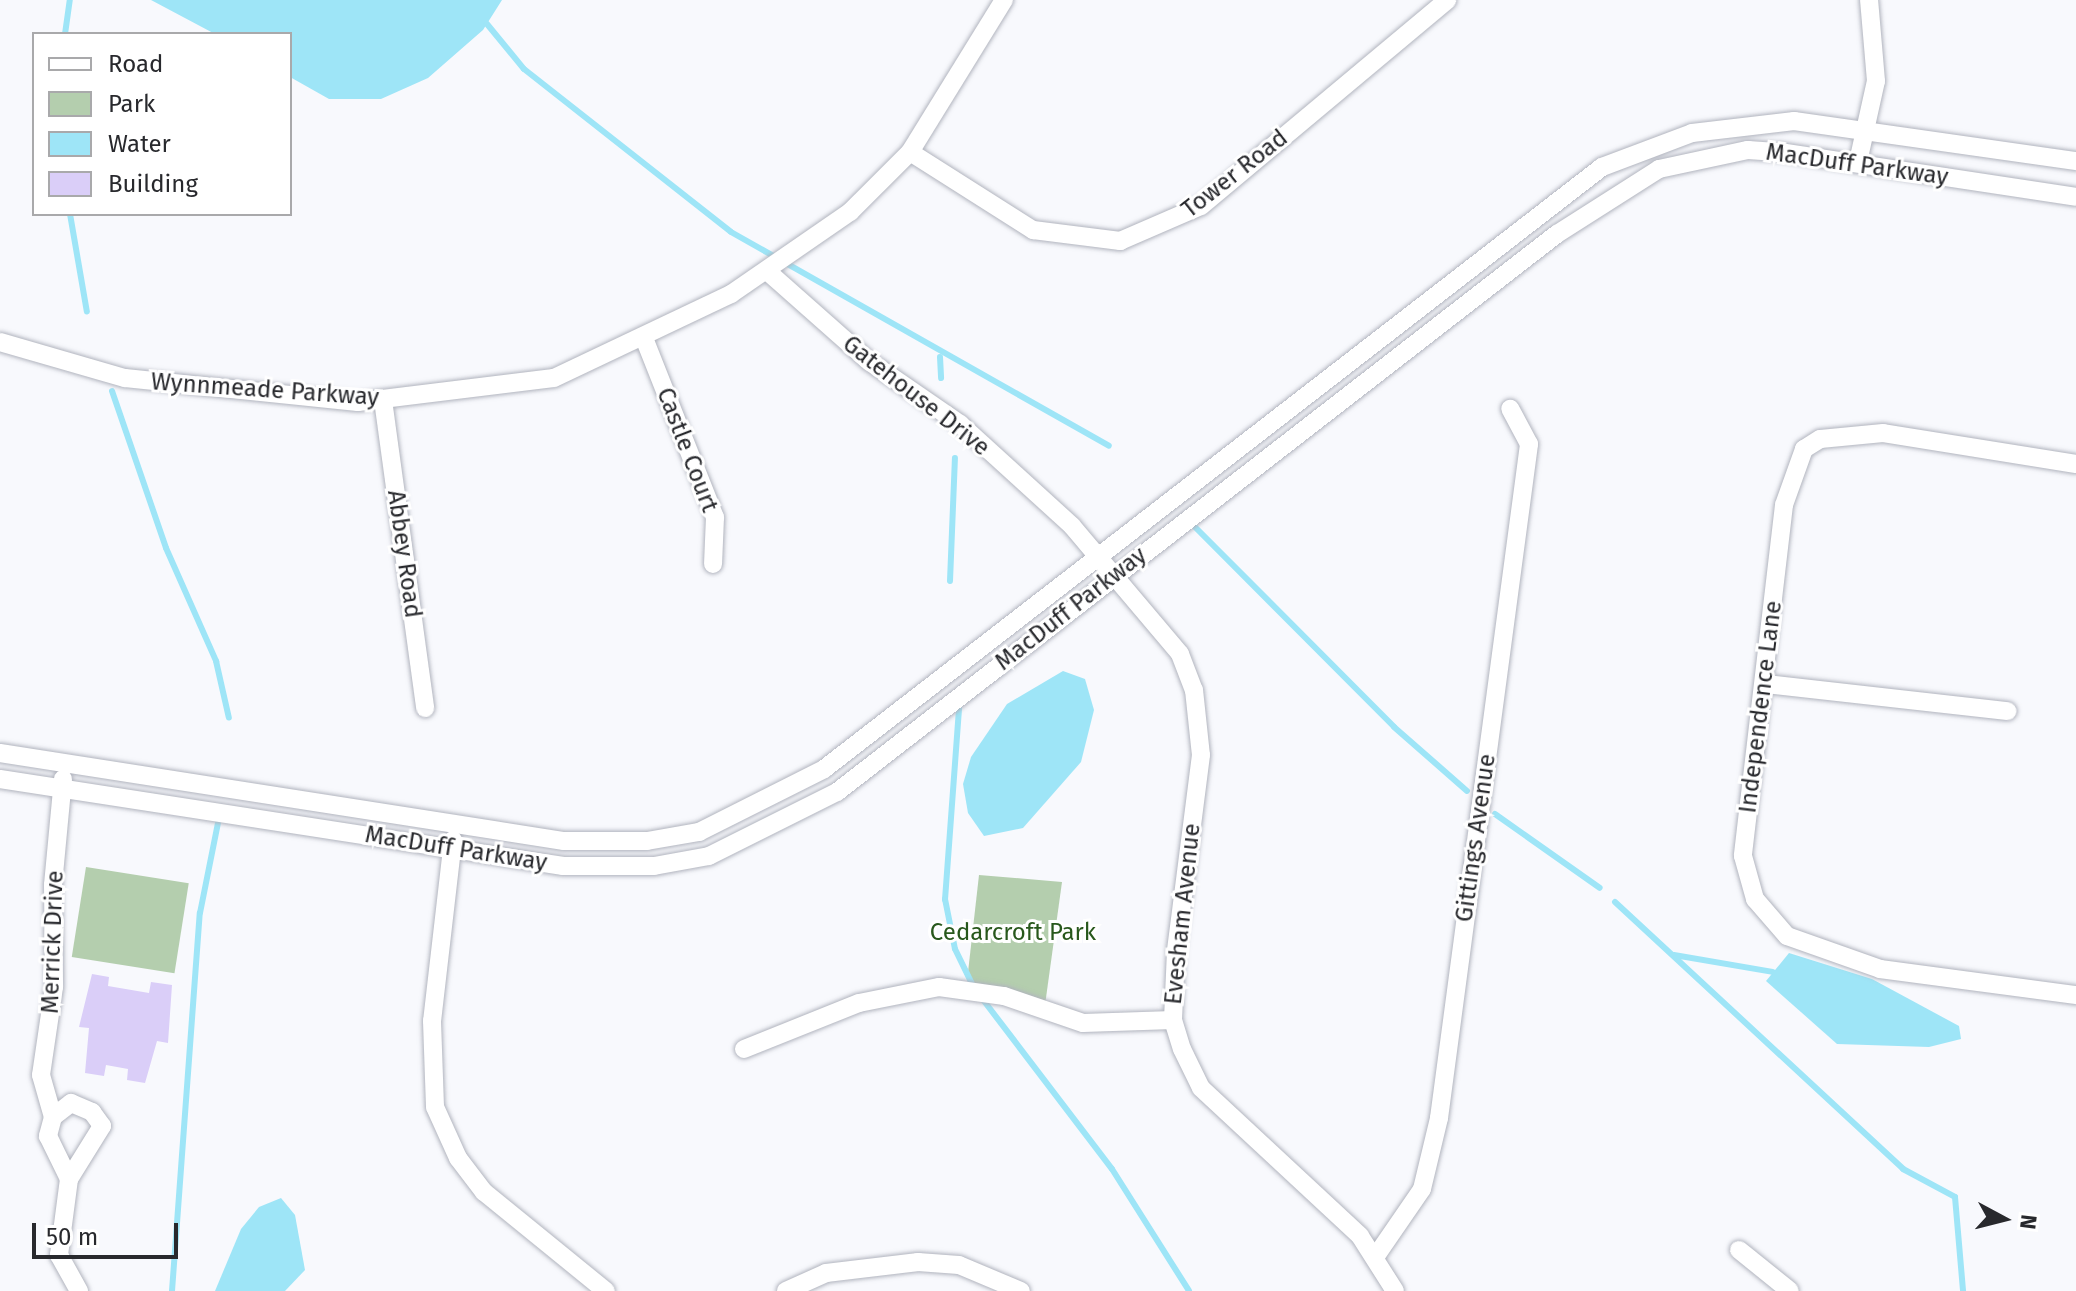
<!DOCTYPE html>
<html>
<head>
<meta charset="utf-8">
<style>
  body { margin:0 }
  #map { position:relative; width:2076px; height:1291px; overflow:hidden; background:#f8f9fd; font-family:"Fira Sans",sans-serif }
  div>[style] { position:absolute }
  .green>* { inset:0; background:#b4ceae; transform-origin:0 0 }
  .water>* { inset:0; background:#9ee5f7 }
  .stream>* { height:6px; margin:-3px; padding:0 3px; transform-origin:3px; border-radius:3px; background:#9ee5f7 }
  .building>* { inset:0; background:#dacef8 }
  .roads { filter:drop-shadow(0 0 2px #b1b4be) drop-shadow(0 0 2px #b1b4be) }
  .minor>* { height:18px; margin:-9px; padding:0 9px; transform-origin:9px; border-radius:9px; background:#fff }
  span { translate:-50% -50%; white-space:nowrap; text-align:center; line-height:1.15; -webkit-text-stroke:6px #fff; paint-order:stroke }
  .street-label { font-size:24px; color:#28292d }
  .park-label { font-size:24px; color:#28581c }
  .legend { position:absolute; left:32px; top:32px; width:260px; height:184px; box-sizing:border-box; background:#fff; border:2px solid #a9a9ab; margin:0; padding:10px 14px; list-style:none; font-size:24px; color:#28292d }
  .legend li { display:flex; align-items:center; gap:16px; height:40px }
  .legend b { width:40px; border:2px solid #a9a9ab }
  .north { position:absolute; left:1964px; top:1179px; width:80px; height:80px; -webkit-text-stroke:6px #fff; paint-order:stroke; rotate:97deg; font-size:22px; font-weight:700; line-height:32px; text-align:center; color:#28292d }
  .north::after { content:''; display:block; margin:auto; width:28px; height:36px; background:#28292d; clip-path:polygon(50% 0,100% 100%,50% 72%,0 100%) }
  .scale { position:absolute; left:32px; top:1223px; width:146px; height:36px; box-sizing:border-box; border:4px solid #28292d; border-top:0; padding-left:10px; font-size:24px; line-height:28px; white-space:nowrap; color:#28292d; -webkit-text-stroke:6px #fff; paint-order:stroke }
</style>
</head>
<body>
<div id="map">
  <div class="green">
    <i style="left:86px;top:867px;width:104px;height:91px;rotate:9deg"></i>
    <i style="clip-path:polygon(979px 875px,1062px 882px,1045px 1005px,967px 981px)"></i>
  </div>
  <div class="water">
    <i style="clip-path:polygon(151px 0,502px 0,483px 30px,428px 78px,381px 99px,329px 99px,290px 77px,290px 34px,215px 34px)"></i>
    <i style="clip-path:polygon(1063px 671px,1085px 679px,1094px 710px,1081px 762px,1023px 828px,984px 836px,968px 813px,963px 784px,971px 757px,1007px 704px)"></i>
    <i style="clip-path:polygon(1789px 953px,1872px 979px,1959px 1026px,1961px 1039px,1929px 1047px,1837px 1044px,1766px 981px)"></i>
    <i style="clip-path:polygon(281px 1198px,295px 1215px,305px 1270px,285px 1291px,215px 1291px,241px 1229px,259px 1207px)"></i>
  </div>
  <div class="stream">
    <i style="left:487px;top:24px;width:58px;rotate:50.6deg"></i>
    <i style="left:524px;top:69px;width:263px;rotate:38.2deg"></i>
    <i style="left:731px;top:232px;width:434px;rotate:29.5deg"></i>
    <i style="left:65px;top:34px;width:34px;rotate:-82deg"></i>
    <i style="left:70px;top:214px;width:99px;rotate:80.2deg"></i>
    <i style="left:940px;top:357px;width:21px;rotate:87deg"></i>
    <i style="left:112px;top:391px;width:166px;rotate:71deg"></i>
    <i style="left:166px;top:548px;width:124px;rotate:66.1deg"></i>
    <i style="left:216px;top:661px;width:58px;rotate:77.2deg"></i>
    <i style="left:1195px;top:527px;width:282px;rotate:45.1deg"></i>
    <i style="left:1394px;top:727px;width:97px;rotate:41.2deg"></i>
    <i style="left:950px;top:581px;width:123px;rotate:-87.7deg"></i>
    <i style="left:959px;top:709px;width:191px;rotate:94.2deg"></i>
    <i style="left:945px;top:899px;width:51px;rotate:78.7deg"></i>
    <i style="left:955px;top:949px;width:43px;rotate:64deg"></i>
    <i style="left:1495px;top:814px;width:128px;rotate:35.2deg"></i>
    <i style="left:1615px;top:902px;width:393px;rotate:42.8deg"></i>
    <i style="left:1903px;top:1169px;width:59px;rotate:28.3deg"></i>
    <i style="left:1955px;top:1197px;width:94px;rotate:85.1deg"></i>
    <i style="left:1674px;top:955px;width:100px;rotate:9.7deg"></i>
    <i style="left:981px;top:997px;width:216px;rotate:52.7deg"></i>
    <i style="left:1112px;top:1169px;width:144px;rotate:57.7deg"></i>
    <i style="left:172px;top:1291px;width:379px;rotate:-85.8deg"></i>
    <i style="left:200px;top:913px;width:92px;rotate:-78.7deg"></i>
  </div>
  <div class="building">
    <i style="clip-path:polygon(92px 974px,109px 977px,108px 986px,149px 993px,151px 982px,172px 985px,168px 1043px,157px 1041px,145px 1083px,127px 1080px,128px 1069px,106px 1065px,104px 1076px,85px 1073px,89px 1028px,79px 1027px)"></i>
  </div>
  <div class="roads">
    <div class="minor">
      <i style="left:910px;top:152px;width:146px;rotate:32.4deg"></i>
      <i style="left:1033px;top:230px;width:88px;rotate:7.2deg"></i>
      <i style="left:1120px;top:241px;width:88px;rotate:-23.4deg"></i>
      <i style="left:1201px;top:206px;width:321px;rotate:-39.9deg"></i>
      <i style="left:1858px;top:162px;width:83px;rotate:-77.5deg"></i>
      <i style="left:1876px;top:81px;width:81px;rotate:-94.9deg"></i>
      <i style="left:767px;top:271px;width:137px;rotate:41.5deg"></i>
      <i style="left:870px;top:362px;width:109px;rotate:34.6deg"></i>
      <i style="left:960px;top:424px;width:151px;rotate:42.3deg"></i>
      <i style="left:1072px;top:526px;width:167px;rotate:49.8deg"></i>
      <i style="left:1180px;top:654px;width:39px;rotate:69deg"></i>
      <i style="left:1194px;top:690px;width:65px;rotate:83.9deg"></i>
      <i style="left:1201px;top:755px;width:198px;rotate:97.3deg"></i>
      <i style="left:1176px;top:951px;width:69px;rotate:92.5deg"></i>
      <i style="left:1173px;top:1020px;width:30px;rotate:73deg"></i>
      <i style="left:1182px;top:1049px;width:43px;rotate:64deg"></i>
      <i style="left:1201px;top:1088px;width:217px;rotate:42.9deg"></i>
      <i style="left:1360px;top:1236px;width:65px;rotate:57.5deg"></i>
      <i style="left:644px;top:338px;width:193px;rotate:68.4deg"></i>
      <i style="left:715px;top:517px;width:47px;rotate:92.4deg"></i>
      <i style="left:0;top:342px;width:130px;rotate:16.1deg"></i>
      <i style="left:125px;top:378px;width:234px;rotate:5.9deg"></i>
      <i style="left:358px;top:402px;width:197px;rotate:-7deg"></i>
      <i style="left:554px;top:378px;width:196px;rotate:-25.4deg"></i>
      <i style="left:731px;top:294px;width:145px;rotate:-34.6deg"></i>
      <i style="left:850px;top:212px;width:85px;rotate:-45deg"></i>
      <i style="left:910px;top:152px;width:179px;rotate:-58.3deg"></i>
      <i style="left:383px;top:400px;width:311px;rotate:82.2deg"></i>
      <i style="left:2076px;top:464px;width:195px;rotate:-170.9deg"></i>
      <i style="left:1883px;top:433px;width:63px;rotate:174.6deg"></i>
      <i style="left:1820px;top:439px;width:19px;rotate:148deg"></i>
      <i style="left:1804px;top:449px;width:59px;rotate:109.7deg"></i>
      <i style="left:1784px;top:505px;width:353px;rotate:96.7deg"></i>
      <i style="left:1743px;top:856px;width:45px;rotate:74.4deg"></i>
      <i style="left:1755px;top:899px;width:49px;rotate:49.1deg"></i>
      <i style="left:1787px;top:936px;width:99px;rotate:19.5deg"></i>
      <i style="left:1880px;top:969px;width:198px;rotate:7.6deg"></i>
      <i style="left:1766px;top:684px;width:243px;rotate:6.4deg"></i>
      <i style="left:0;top:753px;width:571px;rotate:8.87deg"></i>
      <i style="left:564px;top:841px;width:83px"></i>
      <i style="left:647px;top:841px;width:53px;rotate:-9.8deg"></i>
      <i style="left:699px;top:832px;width:140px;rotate:-26.7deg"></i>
      <i style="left:824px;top:769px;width:984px;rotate:-37.73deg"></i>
      <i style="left:1602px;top:167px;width:96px;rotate:-20.7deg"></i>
      <i style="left:1692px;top:133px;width:103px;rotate:-6.7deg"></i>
      <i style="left:1794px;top:121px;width:285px;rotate:8.1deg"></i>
      <i style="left:0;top:779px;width:570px;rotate:8.78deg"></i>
      <i style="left:563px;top:866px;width:91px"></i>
      <i style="left:654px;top:866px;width:56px;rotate:-10.3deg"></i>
      <i style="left:709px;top:856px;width:143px;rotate:-26.6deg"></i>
      <i style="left:837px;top:792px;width:911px;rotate:-37.78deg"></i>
      <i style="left:1557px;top:234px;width:121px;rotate:-32.5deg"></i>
      <i style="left:1659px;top:169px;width:91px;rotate:-12.1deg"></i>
      <i style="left:1748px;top:150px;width:32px;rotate:4deg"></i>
      <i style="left:1780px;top:152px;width:299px;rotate:8.6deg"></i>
      <i style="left:63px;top:779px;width:106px;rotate:95.4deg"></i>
      <i style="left:53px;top:885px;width:102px;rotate:89.4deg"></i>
      <i style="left:54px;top:987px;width:89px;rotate:98.4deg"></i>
      <i style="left:41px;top:1075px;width:44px;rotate:74.1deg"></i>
      <i style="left:53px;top:1117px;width:20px;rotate:105deg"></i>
      <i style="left:48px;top:1136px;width:48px;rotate:64deg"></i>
      <i style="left:69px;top:1179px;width:77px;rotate:97.5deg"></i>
      <i style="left:59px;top:1255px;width:41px;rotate:60.9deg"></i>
      <i style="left:453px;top:840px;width:182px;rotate:96.6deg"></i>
      <i style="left:432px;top:1021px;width:86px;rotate:88deg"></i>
      <i style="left:435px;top:1107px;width:56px;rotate:65.7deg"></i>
      <i style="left:458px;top:1158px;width:43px;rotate:52.6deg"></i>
      <i style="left:484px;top:1192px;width:157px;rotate:39.1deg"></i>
      <i style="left:744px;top:1049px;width:124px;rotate:-21.8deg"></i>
      <i style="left:859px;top:1003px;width:82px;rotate:-11.3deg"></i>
      <i style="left:939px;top:987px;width:66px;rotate:7.9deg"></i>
      <i style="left:1004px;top:996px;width:83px;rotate:18.9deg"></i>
      <i style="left:1083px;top:1023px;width:90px;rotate:-1.9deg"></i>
      <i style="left:53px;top:1117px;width:23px;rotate:-38deg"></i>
      <i style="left:71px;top:1103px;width:23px;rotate:23deg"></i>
      <i style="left:92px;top:1112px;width:17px;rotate:54deg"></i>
      <i style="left:102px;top:1126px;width:62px;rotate:121.9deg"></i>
      <i style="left:1739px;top:1250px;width:65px;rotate:38.8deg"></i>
      <i style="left:1376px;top:1256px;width:81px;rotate:-55.5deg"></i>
      <i style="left:1422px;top:1189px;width:73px;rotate:-76.5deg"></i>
      <i style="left:1439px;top:1118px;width:680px;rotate:-82.39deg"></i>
      <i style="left:1529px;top:444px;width:40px;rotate:-118deg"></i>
      <i style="left:786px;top:1291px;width:44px;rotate:-24.2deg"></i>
      <i style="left:826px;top:1273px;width:93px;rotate:-6.8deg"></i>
      <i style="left:918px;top:1262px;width:41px;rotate:4.2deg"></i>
      <i style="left:959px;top:1265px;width:67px;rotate:22.8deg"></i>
    </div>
  </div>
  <div class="street-label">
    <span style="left:1857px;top:165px;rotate:8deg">MacDuff Parkway</span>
    <span style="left:1235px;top:174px;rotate:-38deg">Tower Road</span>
    <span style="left:265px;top:390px;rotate:4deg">Wynnmeade Parkway</span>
    <span style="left:916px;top:396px;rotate:38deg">Gatehouse Drive</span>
    <span style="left:687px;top:450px;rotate:69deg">Castle Court</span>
    <span style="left:404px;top:554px;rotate:82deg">Abbey Road</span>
    <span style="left:1071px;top:609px;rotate:-38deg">MacDuff Parkway</span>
    <span style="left:1761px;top:707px;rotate:-83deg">Independence Lane</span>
    <span style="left:1476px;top:838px;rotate:-82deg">Gittings Avenue</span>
    <span style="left:456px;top:849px;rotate:9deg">MacDuff Parkway</span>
    <span style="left:1183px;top:914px;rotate:-84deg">Evesham Avenue</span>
    <span style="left:53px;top:942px;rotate:-88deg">Merrick Drive</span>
  </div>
  <div class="park-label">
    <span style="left:1013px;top:933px">Cedarcroft Park</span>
  </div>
  <ul class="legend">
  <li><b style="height:10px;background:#fff"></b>Road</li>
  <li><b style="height:22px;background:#b4ceae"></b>Park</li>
  <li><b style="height:22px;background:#9ee5f7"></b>Water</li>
  <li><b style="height:22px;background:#dacef8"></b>Building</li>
  </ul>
  <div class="north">N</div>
  <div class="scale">50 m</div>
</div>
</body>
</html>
